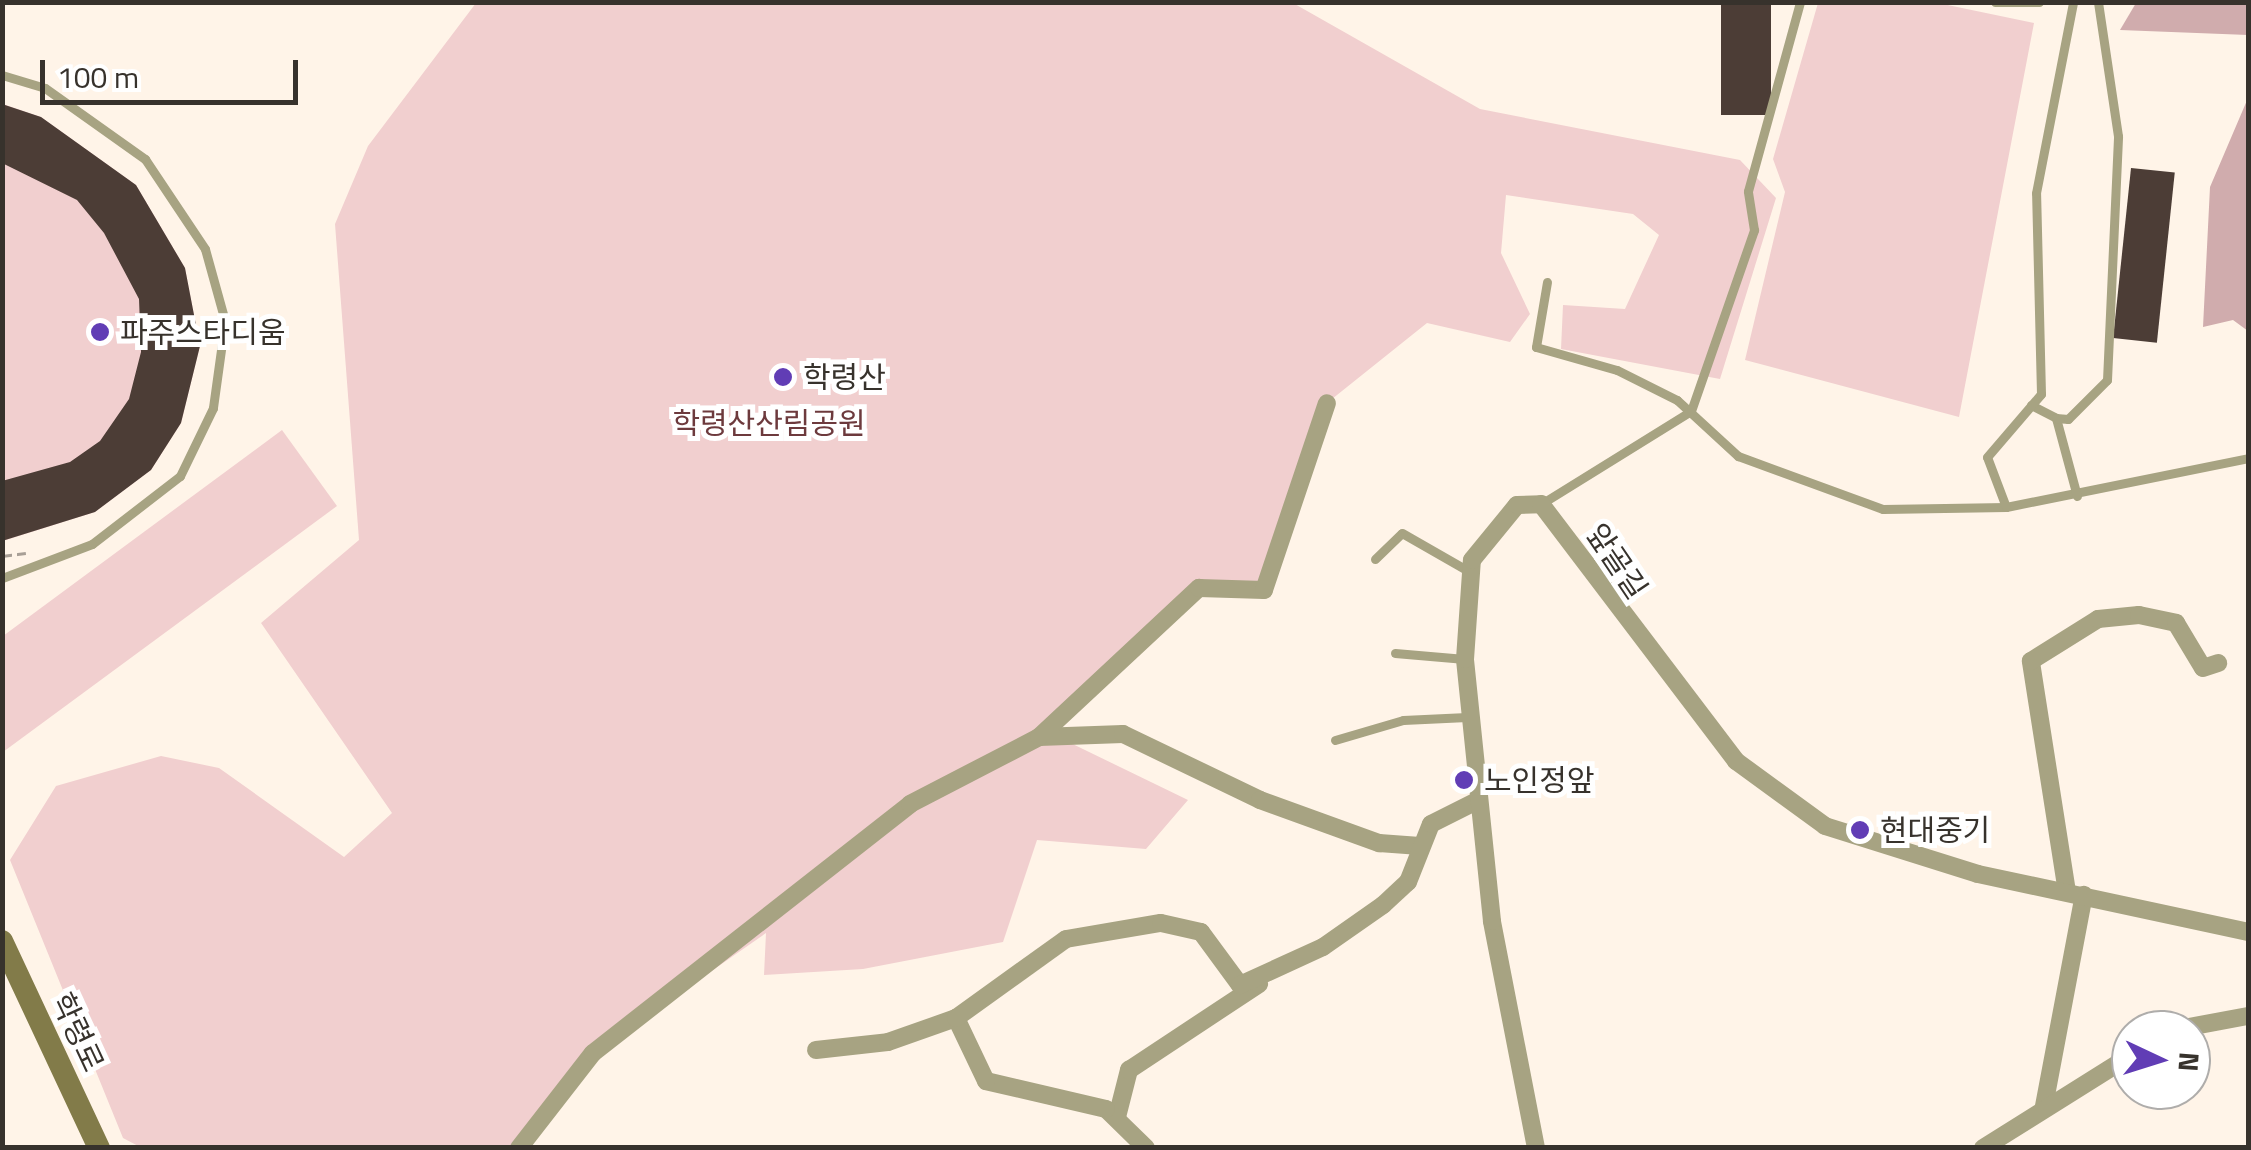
<!DOCTYPE html>
<html>
<head>
<meta charset="utf-8">
<style>
  body { margin:0 }
  #map { position:relative; width:2251px; height:1150px; overflow:hidden; background:#fff4e8; font-family:"Titillium Web","Noto Sans KR",sans-serif }
  div>[style] { position:absolute }
  .green>* { inset:0; background:#f1cfcf }
  .forest>* { inset:0; background:#d0acad }
  .building>* { inset:0; background:#4c3d36; transform-origin:0 0 }
  .path>* { height:2.5px; margin-top:-1.25px; transform-origin:0; background:repeating-linear-gradient(90deg,#a89f96 0 10px,transparent 0 15px) }
  .lane>* { height:9px; margin:-4.5px; padding:0 4.5px; transform-origin:4.5px; border-radius:4.5px; background:#a7a382 }
  .street>* { height:18px; margin:-9px; padding:0 9px; transform-origin:9px; border-radius:9px; background:#a7a382 }
  .secondary>* { height:22px; margin:-11px; padding:0 11px; transform-origin:11px; border-radius:11px; background:#827b49 }
  .dots>* { width:28px; height:28px; translate:-50% -50%; box-sizing:border-box; border:5px solid #fff; border-radius:50% }
  span { translate:-50% -50%; white-space:nowrap; text-align:center; line-height:1.15; -webkit-text-stroke:10px #fff; paint-order:stroke }
  .poi-label { font-size:30px; color:#37322c }
  .left { translate:0 -50%; text-align:left }
  .park-label { font-size:30px; color:#6d3a3d }
  .street-label { font-size:30px; color:#37322c }
  .frame { position:absolute; inset:0; border:5px solid #37322c; pointer-events:none }
  .north { position:absolute; left:2111px; top:1010px; width:100px; height:100px; box-sizing:border-box; background:#fff; border:2px solid #afadab; border-radius:50%; rotate:94deg; font-size:28px; font-weight:700; line-height:40px; text-align:center; color:#37322c }
  .north::after { content:''; display:block; margin:auto; width:35px; height:45px; background:#613db5; clip-path:polygon(50% 0,100% 100%,50% 72%,0 100%) }
  .scale { position:absolute; left:40px; top:60px; width:258px; height:45px; box-sizing:border-box; border:5px solid #37322c; border-top:0; padding-left:12px; font-size:30px; line-height:35px; white-space:nowrap; color:#37322c; -webkit-text-stroke:8px #fff; paint-order:stroke }
</style>
</head>
<body>
<div id="map">
  <div class="green">
    <i style="clip-path:polygon(476px 3px,1293px 3px,1480px 109px,1740px 160px,1776px 198px,1720px 379px,1561px 349px,1563px 305px,1625px 309px,1659px 235px,1633px 214px,1506px 195px,1501px 253px,1530px 314px,1510px 342px,1427px 323px,1327px 403px,1264px 590px,1199px 588px,1052px 734px,1188px 800px,1146px 849px,1037px 840px,1003px 942px,863px 969px,764px 975px,766px 933px,568px 1071px,519px 1147px,142px 1148px,123px 1138px,10px 860px,56px 786px,161px 756px,219px 768px,344px 857px,392px 813px,261px 623px,359px 540px,335px 224px,368px 146px)"></i>
    <i style="clip-path:polygon(1818px 3px,1938px 3px,2034px 23px,1959px 417px,1745px 360px,1785px 192px,1773px 159px)"></i>
    <i style="clip-path:polygon(3px 104px,41px 117px,136px 185px,185px 268px,200px 346px,181px 423px,151px 470px,95px 512px,3px 541px)"></i>
    <i style="clip-path:polygon(282px 430px,337px 506px,3px 752px,3px 636px)"></i>
  </div>
  <div class="forest">
    <i style="clip-path:polygon(2136px 3px,2248px 3px,2248px 35px,2120px 30px)"></i>
    <i style="clip-path:polygon(2248px 98px,2248px 331px,2233px 320px,2203px 327px,2210px 187px)"></i>
  </div>
  <div class="building">
    <i style="left:1721px;top:2px;width:50px;height:113px"></i>
    <i style="clip-path:polygon(2px 104px,41px 117px,136px 185px,185px 268px,200px 346px,181px 423px,151px 470px,95px 512px,2px 541px,2px 481px,70px 462px,100px 441px,129px 399px,141px 352px,139px 299px,104px 233px,77px 200px,2px 163px)"></i>
    <i style="left:2131px;top:168px;width:44px;height:171px;rotate:6deg"></i>
  </div>
  <div class="path">
    <i style="left:2px;top:556px;width:24px;rotate:-7deg"></i>
  </div>
  <div class="lane">
    <i style="left:1995px;top:2px;width:44px"></i>
    <i style="left:2px;top:75px;width:45px;rotate:16.8deg"></i>
    <i style="left:45px;top:88px;width:123px;rotate:35.4deg"></i>
    <i style="left:145px;top:159px;width:108px;rotate:56.3deg"></i>
    <i style="left:205px;top:249px;width:75px;rotate:74.5deg"></i>
    <i style="left:225px;top:321px;width:88px;rotate:97.9deg"></i>
    <i style="left:213px;top:408px;width:76px;rotate:115.9deg"></i>
    <i style="left:180px;top:476px;width:111px;rotate:142.3deg"></i>
    <i style="left:92px;top:544px;width:96px;rotate:159.3deg"></i>
    <i style="left:1547px;top:282px;width:66px;rotate:99.6deg"></i>
    <i style="left:1536px;top:347px;width:84px;rotate:15.9deg"></i>
    <i style="left:1617px;top:370px;width:67px;rotate:26.6deg"></i>
    <i style="left:1677px;top:400px;width:83px;rotate:42.6deg"></i>
    <i style="left:1738px;top:456px;width:154px;rotate:20.1deg"></i>
    <i style="left:1883px;top:509px;width:123px;rotate:-0.9deg"></i>
    <i style="left:2006px;top:507px;width:247px;rotate:-11.4deg"></i>
    <i style="left:2031px;top:405px;width:28px;rotate:27deg"></i>
    <i style="left:2077px;top:496px;width:81px;rotate:-105.1deg"></i>
    <i style="left:2056px;top:418px;width:12px;rotate:5deg"></i>
    <i style="left:2068px;top:419px;width:55px;rotate:-45deg"></i>
    <i style="left:2107px;top:380px;width:244px;rotate:-87.4deg"></i>
    <i style="left:2118px;top:136px;width:135px;rotate:-98.5deg"></i>
    <i style="left:1541px;top:504px;width:176px;rotate:-31.8deg"></i>
    <i style="left:1691px;top:411px;width:192px;rotate:-70.8deg"></i>
    <i style="left:1754px;top:230px;width:39px;rotate:-99deg"></i>
    <i style="left:1748px;top:191px;width:196px;rotate:-74.6deg"></i>
    <i style="left:2006px;top:507px;width:53px;rotate:-110.8deg"></i>
    <i style="left:1987px;top:457px;width:83px;rotate:-49.4deg"></i>
    <i style="left:2041px;top:394px;width:201px;rotate:-91.4deg"></i>
    <i style="left:2036px;top:193px;width:195px;rotate:-79deg"></i>
    <i style="left:1375px;top:559px;width:37px;rotate:-44deg"></i>
    <i style="left:1402px;top:533px;width:78px;rotate:29.8deg"></i>
    <i style="left:1395px;top:653px;width:70px;rotate:4.9deg"></i>
    <i style="left:1335px;top:740px;width:71px;rotate:-16.4deg"></i>
    <i style="left:1403px;top:720px;width:64px;rotate:-2.7deg"></i>
  </div>
  <div class="street">
    <i style="left:1039px;top:737px;width:84px;rotate:-2deg"></i>
    <i style="left:1123px;top:734px;width:152px;rotate:25.7deg"></i>
    <i style="left:1260px;top:800px;width:127px;rotate:19.9deg"></i>
    <i style="left:1379px;top:843px;width:41px;rotate:4.2deg"></i>
    <i style="left:2067px;top:892px;width:234px;rotate:-98.9deg"></i>
    <i style="left:2031px;top:661px;width:79px;rotate:-32.1deg"></i>
    <i style="left:2098px;top:619px;width:41px;rotate:-5.6deg"></i>
    <i style="left:2139px;top:615px;width:38px;rotate:12deg"></i>
    <i style="left:2176px;top:623px;width:52px;rotate:59deg"></i>
    <i style="left:2203px;top:668px;width:16px;rotate:-18deg"></i>
    <i style="left:2173px;top:1030px;width:76px;rotate:-10.6deg"></i>
    <i style="left:816px;top:1050px;width:72px;rotate:-6.3deg"></i>
    <i style="left:888px;top:1042px;width:72px;rotate:-19.4deg"></i>
    <i style="left:2044px;top:1106px;width:215px;rotate:-79.3deg"></i>
    <i style="left:1117px;top:1117px;width:49px;rotate:-75.7deg"></i>
    <i style="left:1129px;top:1070px;width:156px;rotate:-33.5deg"></i>
    <i style="left:519px;top:1148px;width:120px;rotate:-52.1deg"></i>
    <i style="left:593px;top:1053px;width:403px;rotate:-38.1deg"></i>
    <i style="left:910px;top:804px;width:145px;rotate:-27.4deg"></i>
    <i style="left:1039px;top:737px;width:219px;rotate:-43deg"></i>
    <i style="left:1199px;top:588px;width:65px;rotate:1.8deg"></i>
    <i style="left:1264px;top:590px;width:197px;rotate:-71.4deg"></i>
    <i style="left:1146px;top:1148px;width:56px;rotate:-135.7deg"></i>
    <i style="left:1106px;top:1109px;width:123px;rotate:-166.9deg"></i>
    <i style="left:986px;top:1081px;width:70px;rotate:-115.5deg"></i>
    <i style="left:956px;top:1018px;width:135px;rotate:-35.7deg"></i>
    <i style="left:1066px;top:939px;width:96px;rotate:-9.6deg"></i>
    <i style="left:1161px;top:923px;width:41px;rotate:12.7deg"></i>
    <i style="left:1201px;top:932px;width:66px;rotate:53.7deg"></i>
    <i style="left:1240px;top:985px;width:91px;rotate:-24.6deg"></i>
    <i style="left:1323px;top:947px;width:73px;rotate:-35deg"></i>
    <i style="left:1383px;top:905px;width:34px;rotate:-43deg"></i>
    <i style="left:1408px;top:882px;width:62px;rotate:-68.4deg"></i>
    <i style="left:1431px;top:824px;width:49px;rotate:-26.6deg"></i>
    <i style="left:1536px;top:1148px;width:231px;rotate:-101deg"></i>
    <i style="left:1492px;top:921px;width:263px;rotate:-95.9deg"></i>
    <i style="left:1465px;top:659px;width:99px;rotate:-86deg"></i>
    <i style="left:1472px;top:560px;width:71px;rotate:-50.7deg"></i>
    <i style="left:1517px;top:505px;width:24px;rotate:-2deg"></i>
    <i style="left:1541px;top:504px;width:323px;rotate:52.8deg"></i>
    <i style="left:1736px;top:761px;width:110px;rotate:36.1deg"></i>
    <i style="left:1825px;top:826px;width:160px;rotate:17.4deg"></i>
    <i style="left:1978px;top:874px;width:276px;rotate:12.1deg"></i>
    <i style="left:1983px;top:1148px;width:175px;rotate:-32.1deg"></i>
  </div>
  <div class="secondary">
    <i style="left:2px;top:941px;width:229px;rotate:64.9deg"></i>
  </div>
  <div class="dots">
    <i style="left:100px;top:332px;background:#613db5"></i>
    <i style="left:783px;top:377px;background:#613db5"></i>
    <i style="left:1464px;top:780px;background:#613db5"></i>
    <i style="left:1860px;top:830px;background:#613db5"></i>
  </div>
  <div class="poi-label">
    <span class="left" style="left:120px;top:332px">파주스타디움</span>
    <span class="left" style="left:803px;top:377px">학령산</span>
    <span class="left" style="left:1484px;top:780px">노인정앞</span>
    <span class="left" style="left:1880px;top:830px">현대중기</span>
  </div>
  <div class="park-label">
    <span style="left:769px;top:423px">학령산산림공원</span>
  </div>
  <div class="street-label">
    <span style="left:1617px;top:561px;rotate:56deg">앞골길</span>
    <span style="left:78px;top:1032px;rotate:65deg">학령로</span>
  </div>
  <div class="frame"></div>
  <div class="north">N</div>
  <div class="scale">100 m</div>
</div>
</body>
</html>
